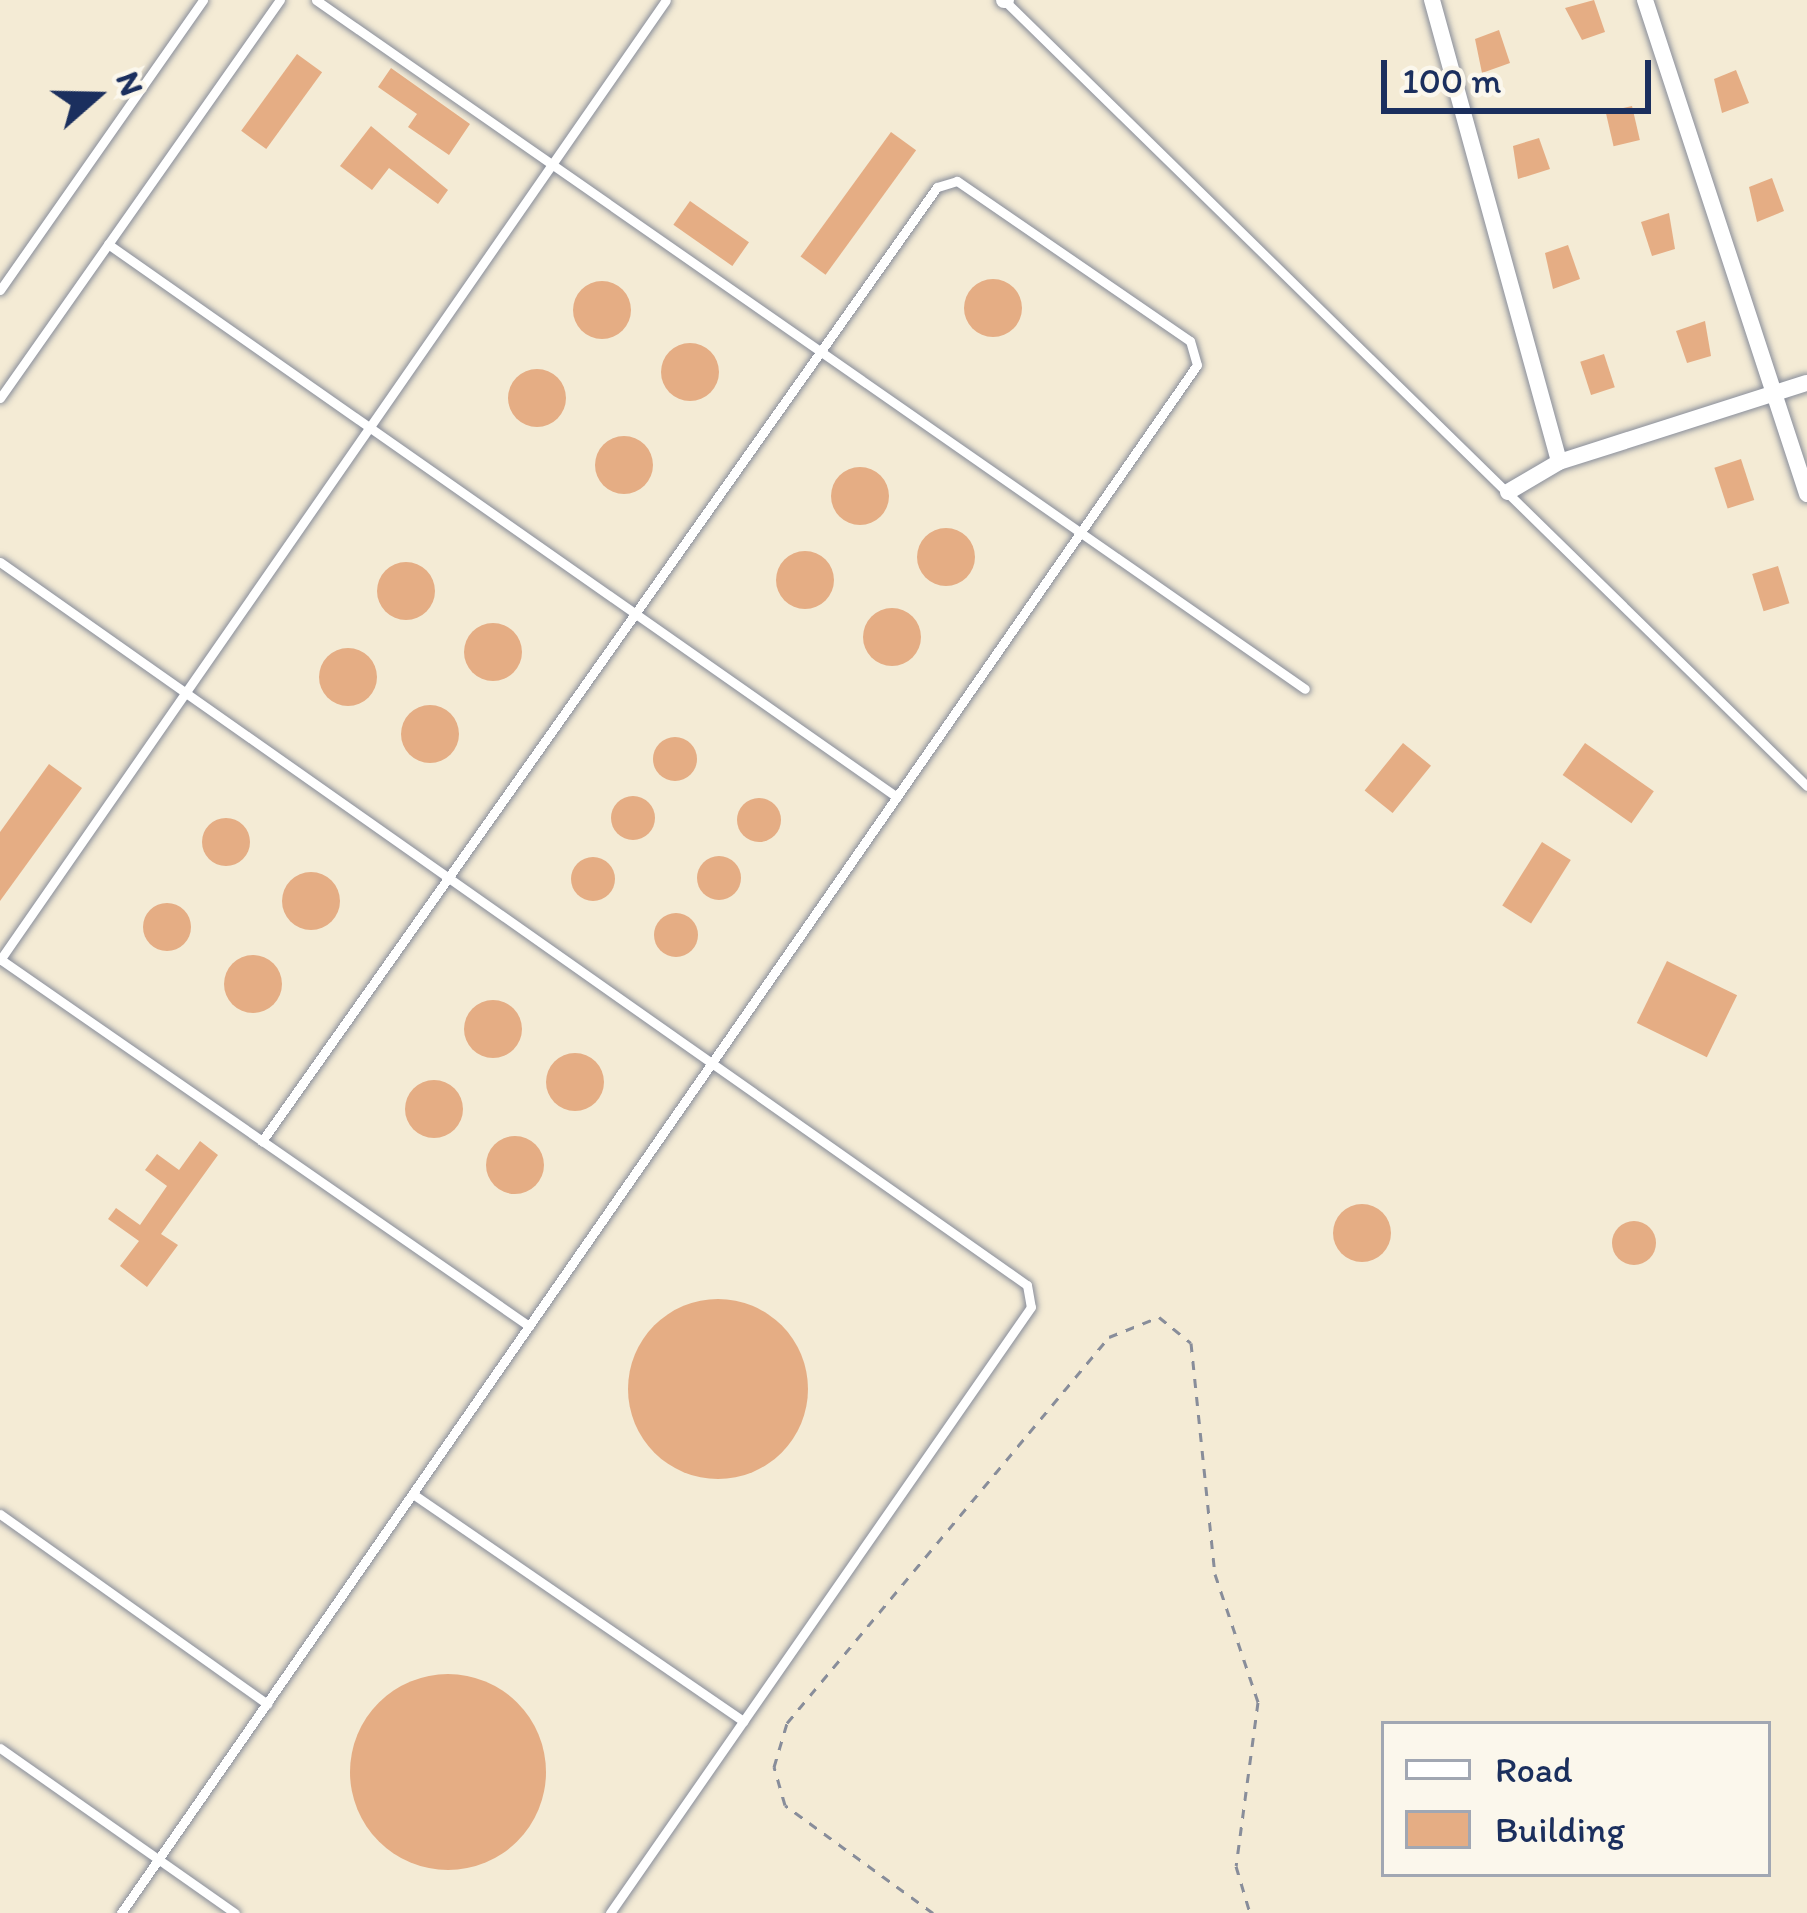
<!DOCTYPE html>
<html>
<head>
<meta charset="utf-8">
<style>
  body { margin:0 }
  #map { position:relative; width:1807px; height:1913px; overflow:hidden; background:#f4ebd5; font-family:Itim,sans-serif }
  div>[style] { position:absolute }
  .building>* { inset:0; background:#e5ad84; transform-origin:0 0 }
  .round { border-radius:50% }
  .path>* { height:3px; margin-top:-1.5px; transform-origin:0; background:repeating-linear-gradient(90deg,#888d9a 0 9px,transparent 0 18px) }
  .roads { filter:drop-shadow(0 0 3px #888d9a) drop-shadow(0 0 3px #888d9a) }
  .service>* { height:9px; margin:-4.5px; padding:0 4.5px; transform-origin:4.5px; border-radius:4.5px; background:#fff }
  .minor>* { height:16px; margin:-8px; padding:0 8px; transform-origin:8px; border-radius:8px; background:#fff }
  span { translate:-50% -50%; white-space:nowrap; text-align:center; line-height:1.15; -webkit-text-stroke:9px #fbf7ec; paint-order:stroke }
  .legend { position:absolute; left:1381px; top:1721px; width:390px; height:156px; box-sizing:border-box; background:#fbf7ec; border:3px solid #a1a7b3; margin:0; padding:15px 21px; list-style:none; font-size:36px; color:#1b2f5e }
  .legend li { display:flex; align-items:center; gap:24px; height:60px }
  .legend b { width:60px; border:3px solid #a1a7b3 }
  .north { position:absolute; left:36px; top:36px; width:120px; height:120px; -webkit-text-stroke:9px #fbf7ec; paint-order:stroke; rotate:70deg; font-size:33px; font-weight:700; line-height:48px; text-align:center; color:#1b2f5e }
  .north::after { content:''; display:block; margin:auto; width:42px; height:54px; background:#1b2f5e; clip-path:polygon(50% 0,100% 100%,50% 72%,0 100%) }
  .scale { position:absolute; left:1381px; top:60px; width:270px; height:54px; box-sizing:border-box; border:6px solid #1b2f5e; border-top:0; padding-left:15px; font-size:36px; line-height:42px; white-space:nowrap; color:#1b2f5e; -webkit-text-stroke:9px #fbf7ec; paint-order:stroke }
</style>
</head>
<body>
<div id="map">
  <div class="building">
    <i style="clip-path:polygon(1594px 0,1605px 32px,1582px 40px,1565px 8px)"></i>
    <i style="clip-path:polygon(1499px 30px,1510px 63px,1482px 73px,1475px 39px)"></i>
    <i style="left:297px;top:54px;width:31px;height:95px;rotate:36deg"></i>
    <i style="clip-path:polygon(391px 68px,470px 124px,449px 155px,408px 127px,417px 114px,378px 87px)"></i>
    <i style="clip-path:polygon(1736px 70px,1749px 103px,1722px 113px,1714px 79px)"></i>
    <i style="left:1632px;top:106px;width:35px;height:27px;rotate:77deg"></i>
    <i style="clip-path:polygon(371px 126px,448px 190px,438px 204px,389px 168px,372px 190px,340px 166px)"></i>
    <i style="left:891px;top:132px;width:31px;height:154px;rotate:36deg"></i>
    <i style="clip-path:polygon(1539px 138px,1550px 169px,1518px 179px,1513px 146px)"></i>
    <i style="clip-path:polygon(1772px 178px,1784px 211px,1757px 222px,1749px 187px)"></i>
    <i style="left:690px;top:201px;width:72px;height:29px;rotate:35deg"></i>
    <i style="clip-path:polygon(1669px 213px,1675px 249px,1652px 256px,1641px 222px)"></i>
    <i style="clip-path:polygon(1568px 245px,1580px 279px,1553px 289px,1545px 253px)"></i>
    <i class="round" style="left:964px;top:279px;width:58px;height:58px"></i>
    <i class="round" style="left:573px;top:281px;width:58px;height:58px"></i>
    <i style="clip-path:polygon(1705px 321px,1711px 356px,1687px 363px,1676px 331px)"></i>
    <i class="round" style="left:661px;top:343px;width:58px;height:58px"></i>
    <i style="left:1604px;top:354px;width:35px;height:25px;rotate:72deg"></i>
    <i class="round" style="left:508px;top:369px;width:58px;height:58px"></i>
    <i class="round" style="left:595px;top:436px;width:58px;height:58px"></i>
    <i style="left:1741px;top:459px;width:43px;height:28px;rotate:72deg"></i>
    <i class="round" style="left:831px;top:467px;width:58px;height:58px"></i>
    <i class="round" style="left:917px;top:528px;width:58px;height:58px"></i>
    <i class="round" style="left:776px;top:551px;width:58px;height:58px"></i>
    <i class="round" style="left:377px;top:562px;width:58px;height:58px"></i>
    <i style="left:1778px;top:566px;width:39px;height:27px;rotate:73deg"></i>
    <i class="round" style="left:863px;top:608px;width:58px;height:58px"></i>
    <i class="round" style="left:464px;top:623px;width:58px;height:58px"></i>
    <i class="round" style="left:319px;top:648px;width:58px;height:58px"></i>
    <i class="round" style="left:401px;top:705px;width:58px;height:58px"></i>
    <i class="round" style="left:653px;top:737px;width:44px;height:44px"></i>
    <i style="left:1403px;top:743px;width:36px;height:61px;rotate:39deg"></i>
    <i style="left:1585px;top:743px;width:84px;height:39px;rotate:35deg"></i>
    <i style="clip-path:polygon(49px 764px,82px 788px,0 901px,0 832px)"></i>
    <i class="round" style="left:611px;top:796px;width:44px;height:44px"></i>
    <i class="round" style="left:737px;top:798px;width:44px;height:44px"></i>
    <i class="round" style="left:202px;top:818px;width:48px;height:48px"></i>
    <i style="left:1542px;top:842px;width:34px;height:75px;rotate:32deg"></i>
    <i class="round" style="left:697px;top:856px;width:44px;height:44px"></i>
    <i class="round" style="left:571px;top:857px;width:44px;height:44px"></i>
    <i class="round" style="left:282px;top:872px;width:58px;height:58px"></i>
    <i class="round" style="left:143px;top:903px;width:48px;height:48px"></i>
    <i class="round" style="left:654px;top:913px;width:44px;height:44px"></i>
    <i class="round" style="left:224px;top:955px;width:58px;height:58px"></i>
    <i style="left:1667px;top:961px;width:78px;height:69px;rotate:26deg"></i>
    <i class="round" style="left:464px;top:1000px;width:58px;height:58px"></i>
    <i class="round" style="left:546px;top:1053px;width:58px;height:58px"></i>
    <i class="round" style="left:405px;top:1080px;width:58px;height:58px"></i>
    <i class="round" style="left:486px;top:1136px;width:58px;height:58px"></i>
    <i style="clip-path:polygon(200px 1141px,218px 1155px,161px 1234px,178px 1245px,147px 1287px,120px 1266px,139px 1241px,108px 1219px,116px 1208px,140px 1225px,167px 1186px,145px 1170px,157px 1154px,179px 1170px)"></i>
    <i class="round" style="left:1333px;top:1204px;width:58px;height:58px"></i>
    <i class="round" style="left:1612px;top:1221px;width:44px;height:44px"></i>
    <i class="round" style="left:628px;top:1299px;width:180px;height:180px"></i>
    <i class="round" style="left:350px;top:1674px;width:196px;height:196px"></i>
  </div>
  <div class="path">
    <i style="left:933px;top:1913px;width:183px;rotate:-143.9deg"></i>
    <i style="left:785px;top:1805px;width:40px;rotate:-106deg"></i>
    <i style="left:774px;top:1767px;width:46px;rotate:-73.5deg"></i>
    <i style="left:787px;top:1723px;width:503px;rotate:-50.17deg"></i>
    <i style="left:1109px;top:1337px;width:54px;rotate:-21.8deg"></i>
    <i style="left:1159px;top:1317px;width:41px;rotate:39.1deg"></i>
    <i style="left:1191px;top:1343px;width:232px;rotate:84.1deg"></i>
    <i style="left:1215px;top:1574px;width:135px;rotate:71.4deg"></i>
    <i style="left:1258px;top:1702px;width:165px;rotate:97.6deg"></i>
    <i style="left:1236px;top:1866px;width:49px;rotate:73.4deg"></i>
  </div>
  <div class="roads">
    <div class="service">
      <i style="left:316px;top:0;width:1205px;rotate:34.86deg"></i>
      <i style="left:1005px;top:1px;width:1122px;rotate:44.39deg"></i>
      <i style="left:108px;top:244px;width:963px;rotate:35.03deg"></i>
      <i style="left:0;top:290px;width:354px;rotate:-55deg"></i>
      <i style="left:0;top:398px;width:487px;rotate:-54.9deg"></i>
      <i style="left:0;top:562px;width:1256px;rotate:35.15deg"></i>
      <i style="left:1027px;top:1285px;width:22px;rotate:80deg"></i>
      <i style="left:1031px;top:1307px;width:738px;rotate:124.79deg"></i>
      <i style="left:0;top:959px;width:644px;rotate:34.75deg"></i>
      <i style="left:0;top:960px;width:1168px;rotate:-55.25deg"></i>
      <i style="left:413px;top:1494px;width:401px;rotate:34.5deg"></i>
      <i style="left:0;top:1514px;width:328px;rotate:35.4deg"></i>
      <i style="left:0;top:1748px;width:287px;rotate:35.1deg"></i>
      <i style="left:121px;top:1913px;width:1885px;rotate:-55.2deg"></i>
      <i style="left:1197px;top:365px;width:25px;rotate:-106deg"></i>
      <i style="left:1190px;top:341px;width:283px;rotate:-145.5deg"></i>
      <i style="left:957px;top:181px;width:21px;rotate:163deg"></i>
      <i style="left:937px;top:187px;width:1169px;rotate:125.28deg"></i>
    </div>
    <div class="minor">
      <i style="left:1004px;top:0;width:2px"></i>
      <i style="left:1432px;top:0;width:479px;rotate:74.6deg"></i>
      <i style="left:1645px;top:0;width:520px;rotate:71.84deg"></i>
      <i style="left:1508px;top:492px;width:59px;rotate:-30.5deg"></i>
      <i style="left:1559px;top:462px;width:260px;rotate:-17.7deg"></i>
    </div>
  </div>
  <ul class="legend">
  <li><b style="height:15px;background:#fff"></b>Road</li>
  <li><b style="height:33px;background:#e5ad84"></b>Building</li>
  </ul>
  <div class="north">N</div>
  <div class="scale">100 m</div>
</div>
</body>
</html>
